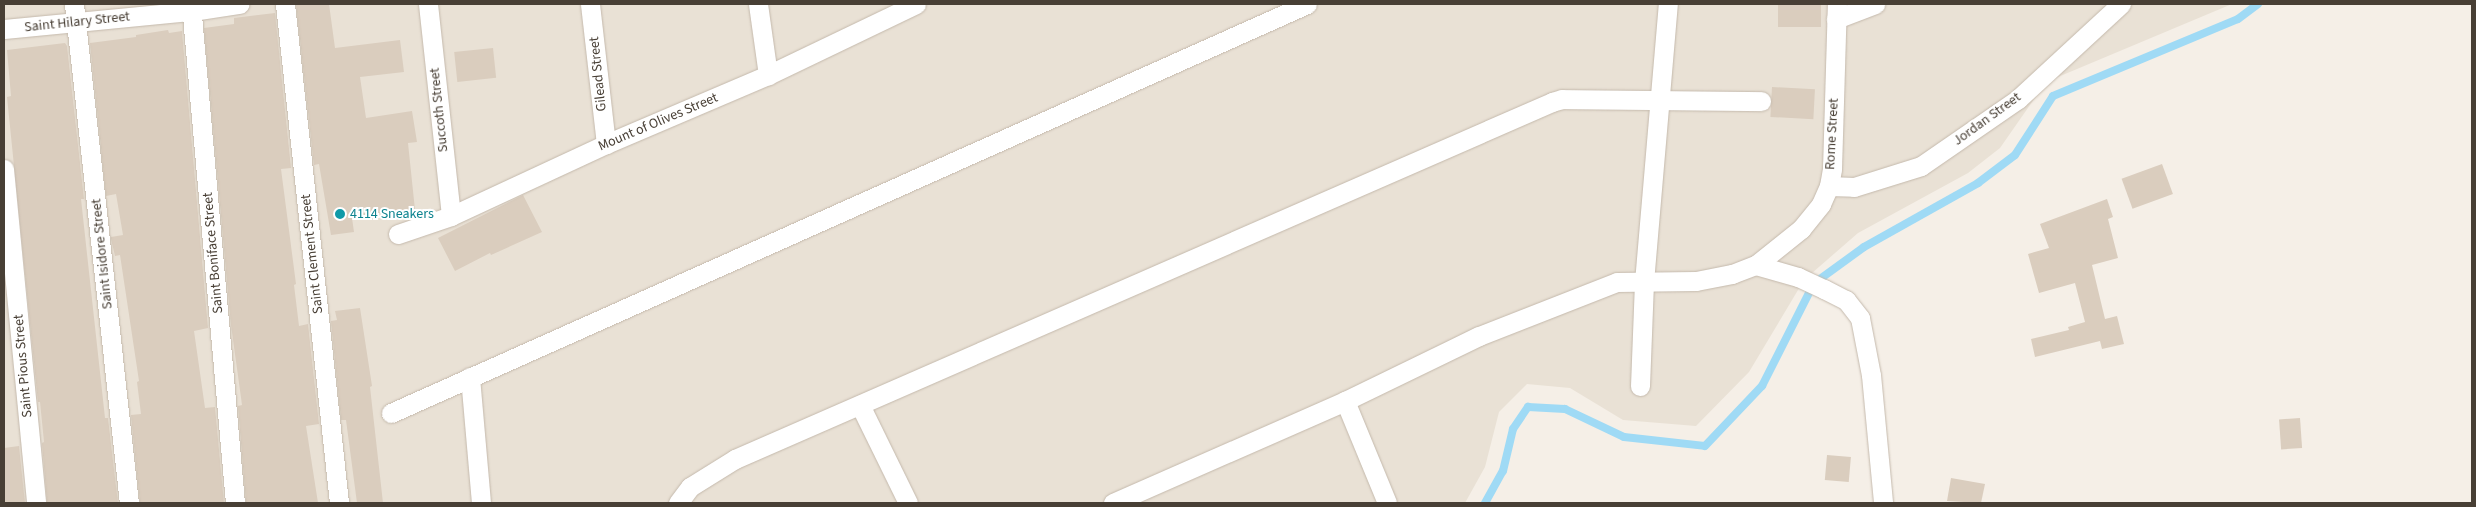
<!DOCTYPE html>
<html>
<head>
<meta charset="utf-8">
<style>
  body { margin:0 }
  #map { position:relative; width:2476px; height:507px; overflow:hidden; background:#f5efe7; font-family:"Source Sans 3",sans-serif }
  div>[style] { position:absolute }
  .residential>* { inset:0; background:#e9e1d5 }
  .stream>* { height:8px; margin:-4px; padding:0 4px; transform-origin:4px; border-radius:4px; background:#9fdaf5 }
  .building>* { inset:0; background:#dacdbe; transform-origin:0 0 }
  .roads { filter:drop-shadow(0 0 1px #c4b9ac) drop-shadow(0 0 1px #c4b9ac) }
  .minor>* { height:19px; margin:-9.5px; padding:0 9.5px; transform-origin:9.5px; border-radius:9.5px; background:#fff }
  .dots>* { width:14px; height:14px; translate:-50% -50%; box-sizing:border-box; border:2px solid #fff; border-radius:50% }
  span { translate:-50% -50%; white-space:nowrap; text-align:center; line-height:1.15; -webkit-text-stroke:4px #fff; paint-order:stroke }
  .street-label { font-size:14px; color:#483f35 }
  .culture-label { font-size:14px; color:#0d838f }
  .left { translate:0 -50%; text-align:left }
  .frame { position:absolute; inset:0; border:5px solid #483f35; pointer-events:none }
</style>
</head>
<body>
<div id="map">
  <div class="residential">
    <i style="clip-path:polygon(4px 4px,2232px 4px,2046px 82px,2000px 148px,1968px 173px,1858px 233px,1804px 280px,1749px 372px,1696px 426px,1623px 420px,1570px 388px,1527px 384px,1499px 412px,1485px 467px,1465px 503px,4px 503px)"></i>
  </div>
  <div class="stream">
    <i style="left:1820px;top:279px;width:54px;rotate:-36deg"></i>
    <i style="left:1864px;top:247px;width:131px;rotate:-29.3deg"></i>
    <i style="left:1978px;top:183px;width:46px;rotate:-37.1deg"></i>
    <i style="left:2015px;top:155px;width:70px;rotate:-57.2deg"></i>
    <i style="left:2053px;top:96px;width:200px;rotate:-22.6deg"></i>
    <i style="left:2238px;top:19px;width:25px;rotate:-37deg"></i>
    <i style="left:1485px;top:503px;width:37px;rotate:-61deg"></i>
    <i style="left:1503px;top:471px;width:43px;rotate:-76.6deg"></i>
    <i style="left:1513px;top:429px;width:27px;rotate:-56deg"></i>
    <i style="left:1528px;top:407px;width:37px;rotate:3deg"></i>
    <i style="left:1565px;top:409px;width:65px;rotate:25.4deg"></i>
    <i style="left:1624px;top:437px;width:81px;rotate:6.3deg"></i>
    <i style="left:1705px;top:446px;width:83px;rotate:-46.5deg"></i>
    <i style="left:1762px;top:386px;width:106px;rotate:-63.2deg"></i>
  </div>
  <div class="building">
    <i style="clip-path:polygon(296px 4px,329px 4px,335px 48px,400px 40px,404px 72px,360px 77px,366px 118px,412px 111px,417px 142px,408px 143px,415px 210px,352px 218px,354px 232px,331px 235px,319px 164px,314px 165px)"></i>
    <i style="left:1778px;top:4px;width:43px;height:23px"></i>
    <i style="clip-path:polygon(275px 13px,291px 168px,281px 169px,296px 284px,294px 285px,299px 326px,308px 324px,319px 424px,306px 426px,318px 503px,246px 503px,238px 406px,242px 405px,231px 325px,204px 28px,234px 24px,234px 18px)"></i>
    <i style="clip-path:polygon(168px 30px,169px 33px,182px 31px,208px 328px,194px 331px,205px 408px,215px 407px,224px 503px,140px 503px,131px 415px,141px 414px,137px 382px,139px 381px,120px 255px,115px 256px,111px 239px,111px 237px,123px 235px,116px 194px,106px 196px,90px 43px,136px 37px,136px 35px)"></i>
    <i style="clip-path:polygon(65px 43px,67px 46px,84px 199px,81px 199px,105px 418px,108px 418px,118px 503px,47px 503px,42px 443px,44px 442px,40px 402px,38px 402px,7px 97px,11px 96px,7px 50px)"></i>
    <i style="left:493px;top:48px;width:30px;height:39px;rotate:84deg"></i>
    <i style="left:1772px;top:87px;width:43px;height:30px;rotate:3deg"></i>
    <i style="left:2162px;top:164px;width:32px;height:43px;rotate:70deg"></i>
    <i style="clip-path:polygon(523px 195px,542px 232px,491px 255px,490px 253px,455px 271px,438px 238px)"></i>
    <i style="clip-path:polygon(2107px 199px,2113px 217px,2108px 219px,2118px 258px,2092px 265px,2105px 319px,2117px 316px,2124px 344px,2102px 349px,2100px 341px,2035px 357px,2031px 339px,2069px 330px,2068px 327px,2085px 322px,2075px 283px,2039px 293px,2028px 254px,2049px 248px,2040px 224px)"></i>
    <i style="clip-path:polygon(360px 308px,372px 386px,370px 387px,383px 503px,357px 503px,346px 420px,341px 420px,331px 321px,337px 320px,335px 311px)"></i>
    <i style="left:2300px;top:418px;width:30px;height:21px;rotate:86deg"></i>
    <i style="clip-path:polygon(19px 446px,25px 503px,4px 503px,4px 448px)"></i>
    <i style="left:1827px;top:455px;width:24px;height:25px;rotate:5deg"></i>
    <i style="clip-path:polygon(1951px 478px,1985px 484px,1981px 503px,1947px 501px)"></i>
  </div>
  <div class="roads">
    <div class="minor">
      <i style="left:74px;top:4px;width:502px;rotate:83.71deg"></i>
      <i style="left:191px;top:4px;width:501px;rotate:84.96deg"></i>
      <i style="left:285px;top:4px;width:502px;rotate:83.82deg"></i>
      <i style="left:428px;top:4px;width:213px;rotate:83.8deg"></i>
      <i style="left:590px;top:4px;width:141px;rotate:83.5deg"></i>
      <i style="left:758px;top:4px;width:72px;rotate:82deg"></i>
      <i style="left:1836px;top:19px;width:42px;rotate:-21deg"></i>
      <i style="left:4px;top:29px;width:189px;rotate:-5.5deg"></i>
      <i style="left:192px;top:11px;width:48px;rotate:-8.5deg"></i>
      <i style="left:4px;top:169px;width:336px;rotate:84.5deg"></i>
      <i style="left:1829px;top:186px;width:25px;rotate:2deg"></i>
      <i style="left:1854px;top:187px;width:70px;rotate:-17.4deg"></i>
      <i style="left:1921px;top:166px;width:118px;rotate:-34.6deg"></i>
      <i style="left:2018px;top:99px;width:140px;rotate:-42.7deg"></i>
      <i style="left:398px;top:234px;width:56px;rotate:-18.8deg"></i>
      <i style="left:451px;top:216px;width:171px;rotate:-24.9deg"></i>
      <i style="left:606px;top:144px;width:176px;rotate:-23.1deg"></i>
      <i style="left:768px;top:75px;width:164px;rotate:-25.6deg"></i>
      <i style="left:1756px;top:265px;width:58px;rotate:-38.7deg"></i>
      <i style="left:1801px;top:229px;width:32px;rotate:-51deg"></i>
      <i style="left:1821px;top:204px;width:20px;rotate:-66deg"></i>
      <i style="left:1829px;top:186px;width:17px;rotate:-80deg"></i>
      <i style="left:1832px;top:169px;width:165px;rotate:-88.3deg"></i>
      <i style="left:470px;top:377px;width:126px;rotate:85deg"></i>
      <i style="left:1640px;top:386px;width:104px;rotate:-87.8deg"></i>
      <i style="left:1644px;top:282px;width:279px;rotate:-85.1deg"></i>
      <i style="left:1345px;top:401px;width:110px;rotate:67.6deg"></i>
      <i style="left:860px;top:405px;width:109px;rotate:63.9deg"></i>
      <i style="left:391px;top:413px;width:1003px;rotate:-24.06deg"></i>
      <i style="left:678px;top:503px;width:20px;rotate:-53deg"></i>
      <i style="left:690px;top:487px;width:53px;rotate:-31.9deg"></i>
      <i style="left:735px;top:459px;width:892px;rotate:-23.6deg"></i>
      <i style="left:1552px;top:102px;width:10px;rotate:-17deg"></i>
      <i style="left:1562px;top:99px;width:199px;rotate:0.6deg"></i>
      <i style="left:1113px;top:503px;width:253px;rotate:-23.7deg"></i>
      <i style="left:1345px;top:401px;width:149px;rotate:-25.9deg"></i>
      <i style="left:1479px;top:336px;width:148px;rotate:-21.4deg"></i>
      <i style="left:1617px;top:282px;width:79px;rotate:-0.7deg"></i>
      <i style="left:1696px;top:281px;width:37px;rotate:-11deg"></i>
      <i style="left:1732px;top:274px;width:26px;rotate:-21deg"></i>
      <i style="left:1756px;top:265px;width:44px;rotate:15.9deg"></i>
      <i style="left:1798px;top:277px;width:29px;rotate:25deg"></i>
      <i style="left:1824px;top:289px;width:25px;rotate:27deg"></i>
      <i style="left:1846px;top:300px;width:23px;rotate:52deg"></i>
      <i style="left:1860px;top:318px;width:58px;rotate:79.1deg"></i>
      <i style="left:1871px;top:375px;width:129px;rotate:84.6deg"></i>
    </div>
  </div>
  <div class="dots">
    <i style="left:340px;top:214px;background:#0f9aa8"></i>
  </div>
  <div class="street-label">
    <span style="left:77px;top:22px;rotate:-6deg">Saint Hilary Street</span>
    <span style="left:598px;top:74px;rotate:-96deg">Gilead Street</span>
    <span style="left:439px;top:110px;rotate:-96deg">Succoth Street</span>
    <span style="left:1987px;top:119px;rotate:-36deg">Jordan Street</span>
    <span style="left:658px;top:122px;rotate:-23deg">Mount of Olives Street</span>
    <span style="left:1832px;top:134px;rotate:-87deg">Rome Street</span>
    <span style="left:213px;top:253px;rotate:-95deg">Saint Boniface Street</span>
    <span style="left:102px;top:254px;rotate:-96deg">Saint Isidore Street</span>
    <span style="left:312px;top:254px;rotate:-96deg">Saint Clement Street</span>
    <span style="left:23px;top:366px;rotate:-95deg">Saint Pious Street</span>
  </div>
  <div class="culture-label">
    <span class="left" style="left:350px;top:214px">4114 Sneakers</span>
  </div>
  <div class="frame"></div>
</div>
</body>
</html>
